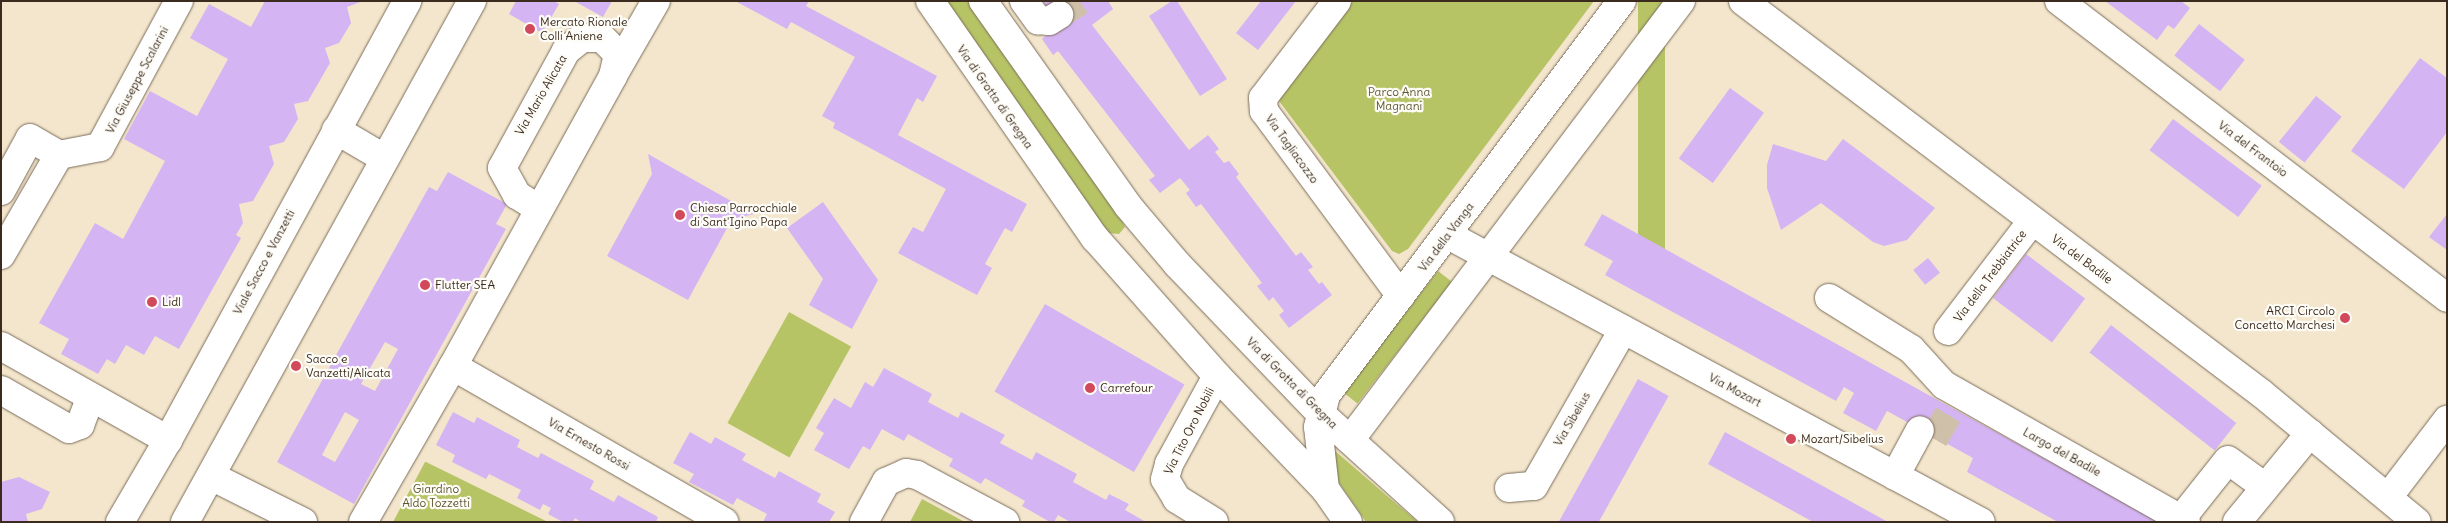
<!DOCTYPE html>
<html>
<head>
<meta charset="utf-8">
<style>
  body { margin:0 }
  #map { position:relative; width:2448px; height:523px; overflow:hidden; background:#f3e6cc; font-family:Delius,sans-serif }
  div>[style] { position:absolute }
  .green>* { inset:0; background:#b7c466; transform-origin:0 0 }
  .building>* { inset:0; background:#d5b4f4; transform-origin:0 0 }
  .minor-tunnel>* { height:28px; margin-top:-14px; transform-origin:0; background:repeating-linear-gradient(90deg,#cec0a9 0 28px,transparent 0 42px) }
  .roads { filter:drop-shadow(0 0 1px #7b6c5b) drop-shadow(0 0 1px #7b6c5b) }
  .minor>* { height:28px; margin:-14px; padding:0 14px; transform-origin:14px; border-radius:14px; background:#fff }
  .dots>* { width:14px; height:14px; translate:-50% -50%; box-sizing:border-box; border:2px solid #fdfcf7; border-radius:50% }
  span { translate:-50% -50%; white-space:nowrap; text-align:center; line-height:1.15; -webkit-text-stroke:4.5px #fdfcf7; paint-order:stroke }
  .poi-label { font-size:12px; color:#3b2a1e }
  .left { translate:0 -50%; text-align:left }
  .right { translate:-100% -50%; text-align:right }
  .street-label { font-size:12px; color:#3b2a1e }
  .park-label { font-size:12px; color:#605834 }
  .frame { position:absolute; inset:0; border:2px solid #3b2a1e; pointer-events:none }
</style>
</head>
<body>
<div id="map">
  <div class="green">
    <i style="clip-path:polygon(946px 1px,968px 1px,1122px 221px,1125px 227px,1119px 234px,1108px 233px)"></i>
    <i style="clip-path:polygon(1353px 1px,1594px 1px,1408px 249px,1399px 254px,1392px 251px,1276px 97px)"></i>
    <i style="left:1638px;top:1px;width:27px;height:260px"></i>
    <i style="left:1438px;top:271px;width:18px;height:154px;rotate:38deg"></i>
    <i style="left:789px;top:312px;width:71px;height:127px;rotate:29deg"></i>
    <i style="clip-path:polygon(1334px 450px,1386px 495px,1418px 522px,1366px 522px,1335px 477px)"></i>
    <i style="clip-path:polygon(425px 462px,426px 462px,548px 522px,393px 522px)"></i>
    <i style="clip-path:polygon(922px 499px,965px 522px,910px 522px)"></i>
  </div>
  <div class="building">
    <i style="clip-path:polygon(265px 1px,363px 1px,347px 7px,351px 23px,339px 43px,325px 48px,330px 63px,308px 101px,294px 104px,298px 119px,284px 142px,269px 146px,274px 164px,253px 201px,239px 204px,243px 223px,236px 235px,241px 238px,179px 349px,155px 336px,144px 355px,126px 345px,115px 364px,107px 359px,98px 374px,61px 354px,69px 339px,39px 323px,95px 223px,123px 239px,165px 161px,124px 139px,150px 91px,197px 116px,228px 59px,190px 38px,209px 4px,251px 27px)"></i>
    <i style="clip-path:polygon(516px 1px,554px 1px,559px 4px,542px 33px,509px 14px)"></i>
    <i style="clip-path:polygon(574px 1px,612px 1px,603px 17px)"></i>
    <i style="clip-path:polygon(735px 1px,809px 1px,806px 6px,937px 76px,923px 102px,917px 98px,898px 135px,1027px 204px,1012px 232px,1005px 228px,985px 264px,992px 268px,977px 295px,898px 253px,913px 227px,923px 232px,946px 189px,833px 128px,835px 123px,822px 116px,855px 57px,791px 22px,787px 29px)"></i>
    <i style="clip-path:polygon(1043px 1px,1108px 1px,1113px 9px,1092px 25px,1189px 150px,1208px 135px,1219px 149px,1215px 152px,1224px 163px,1229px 161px,1239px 174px,1236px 177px,1296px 256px,1301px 252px,1313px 267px,1308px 270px,1319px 284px,1322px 282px,1332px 295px,1289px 328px,1279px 315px,1284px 311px,1273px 297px,1269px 301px,1257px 286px,1262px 283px,1201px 204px,1196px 207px,1186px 193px,1190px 190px,1180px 178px,1160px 193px,1149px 180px,1155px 176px,1058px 51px,1053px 55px,1042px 39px,1055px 28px,1058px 33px,1061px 30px)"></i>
    <i style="clip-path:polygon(1172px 1px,1177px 1px,1227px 79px,1200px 96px,1149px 16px)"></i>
    <i style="clip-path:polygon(1261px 1px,1296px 1px,1258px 50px,1236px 33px)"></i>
    <i style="clip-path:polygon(2105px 1px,2181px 1px,2190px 8px,2174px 29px,2168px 25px,2157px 40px)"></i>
    <i style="left:2199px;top:24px;width:58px;height:40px;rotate:38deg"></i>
    <i style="clip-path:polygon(2420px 58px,2447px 78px,2447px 132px,2404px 189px,2351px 151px)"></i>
    <i style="left:1730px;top:88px;width:42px;height:87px;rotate:36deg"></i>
    <i style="left:2316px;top:96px;width:33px;height:59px;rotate:39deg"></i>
    <i style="left:2173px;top:119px;width:111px;height:39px;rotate:37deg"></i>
    <i style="clip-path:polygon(1843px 139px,1935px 208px,1907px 240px,1884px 246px,1873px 242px,1821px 203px,1781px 230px,1767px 188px,1767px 165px,1773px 144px,1826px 161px)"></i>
    <i style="clip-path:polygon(648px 154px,754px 214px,732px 219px,688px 300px,607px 256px,652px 174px)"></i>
    <i style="clip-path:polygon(evenodd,448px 172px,507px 204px,496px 224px,506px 229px,354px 504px,277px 462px,429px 187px,437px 191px,448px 172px,385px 342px,398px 349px,375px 391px,361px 384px,385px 342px,448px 172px,345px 412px,359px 420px,335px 462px,322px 455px,345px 412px)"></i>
    <i style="clip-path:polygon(823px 202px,878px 280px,852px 329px,809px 305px,823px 279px,787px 228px)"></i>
    <i style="clip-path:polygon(1602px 214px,1952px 408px,2161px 522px,2058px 522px,1967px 472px,1973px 458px,1887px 411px,1876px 431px,1843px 413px,1854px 393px,1844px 387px,1836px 401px,1605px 275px,1613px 261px,1584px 245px)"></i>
    <i style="clip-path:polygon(2447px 214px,2447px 250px,2429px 237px)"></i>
    <i style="left:2026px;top:254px;width:74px;height:55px;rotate:37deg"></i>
    <i style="left:1928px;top:258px;width:19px;height:19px;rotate:51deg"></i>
    <i style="left:1045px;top:304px;width:161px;height:101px;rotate:30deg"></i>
    <i style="left:2111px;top:325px;width:159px;height:35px;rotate:38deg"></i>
    <i style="clip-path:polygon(884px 368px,932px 394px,928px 402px,958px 418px,961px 412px,1005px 435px,1000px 443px,1032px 460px,1036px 452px,1077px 474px,1073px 482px,1106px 500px,1109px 494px,1129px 504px,1125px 510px,1146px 522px,1070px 522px,1058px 515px,1054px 522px,1050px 522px,1022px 506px,1025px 501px,985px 478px,981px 484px,949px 466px,953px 459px,908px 434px,904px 441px,882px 429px,870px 450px,863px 446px,849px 469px,814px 450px,824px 433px,816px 428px,834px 398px,851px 408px,865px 382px,873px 387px)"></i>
    <i style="left:1638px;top:379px;width:35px;height:163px;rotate:29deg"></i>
    <i style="clip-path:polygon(453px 412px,474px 423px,477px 417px,520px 440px,517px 447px,538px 458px,541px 453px,594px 481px,590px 489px,614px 502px,618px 495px,658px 517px,656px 522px,581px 522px,575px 518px,573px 522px,563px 522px,548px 514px,551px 508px,543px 504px,540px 510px,517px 498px,521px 490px,489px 474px,486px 479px,452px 462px,455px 455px,436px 445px)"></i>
    <i style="clip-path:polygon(690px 432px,711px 444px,715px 437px,746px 454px,742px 460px,775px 478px,779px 471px,821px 494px,817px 502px,835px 512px,829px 522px,763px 522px,767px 514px,737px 498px,733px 505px,689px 482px,694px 474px,673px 463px)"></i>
    <i style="clip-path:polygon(1725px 432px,1888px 522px,1813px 522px,1708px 464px)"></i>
    <i style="clip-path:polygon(19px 477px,50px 492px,42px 509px,26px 514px,28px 522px,1px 522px,1px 482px)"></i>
  </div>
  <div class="minor-tunnel">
    <i style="left:1059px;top:15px;width:25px;rotate:-34deg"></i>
    <i style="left:1934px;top:439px;width:36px;rotate:-60deg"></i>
  </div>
  <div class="roads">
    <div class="minor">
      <i style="left:930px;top:1px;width:289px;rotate:55.2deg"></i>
      <i style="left:1095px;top:238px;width:184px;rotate:48.5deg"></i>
      <i style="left:1217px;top:376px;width:156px;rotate:46.3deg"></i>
      <i style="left:1325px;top:489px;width:40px;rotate:55.1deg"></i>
      <i style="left:983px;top:1px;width:251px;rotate:54.7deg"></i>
      <i style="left:1128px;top:206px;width:76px;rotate:49.8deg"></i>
      <i style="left:1177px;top:264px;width:207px;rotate:46.2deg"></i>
      <i style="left:1320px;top:413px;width:162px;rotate:42.2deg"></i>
      <i style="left:1024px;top:1px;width:24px;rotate:54deg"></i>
      <i style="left:1038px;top:20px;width:11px;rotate:5deg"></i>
      <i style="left:1049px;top:21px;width:12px;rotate:-31deg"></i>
      <i style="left:1337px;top:1px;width:122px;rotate:127.3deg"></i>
      <i style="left:1263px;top:98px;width:13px;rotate:86deg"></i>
      <i style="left:1264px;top:111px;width:230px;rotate:53.5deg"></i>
      <i style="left:1743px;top:1px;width:650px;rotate:37.12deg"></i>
      <i style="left:2261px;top:393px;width:202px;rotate:39.6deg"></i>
      <i style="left:2059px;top:1px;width:489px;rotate:37.4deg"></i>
      <i style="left:614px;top:74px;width:84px;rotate:-60.1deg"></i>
      <i style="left:336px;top:130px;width:56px;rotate:30.3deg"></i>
      <i style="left:1px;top:191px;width:60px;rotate:-61.3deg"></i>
      <i style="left:30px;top:138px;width:34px;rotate:30deg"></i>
      <i style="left:59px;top:155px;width:42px;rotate:-11deg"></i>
      <i style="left:100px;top:147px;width:166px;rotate:-61.6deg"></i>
      <i style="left:1448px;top:235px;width:605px;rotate:28.3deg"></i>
      <i style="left:1px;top:255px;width:116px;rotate:-59.9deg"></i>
      <i style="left:1829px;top:298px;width:97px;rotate:31.9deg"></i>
      <i style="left:1911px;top:349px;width:49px;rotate:47.5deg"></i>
      <i style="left:1944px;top:385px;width:278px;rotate:29.5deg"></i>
      <i style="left:1948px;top:331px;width:138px;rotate:-52.6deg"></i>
      <i style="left:1px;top:346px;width:192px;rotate:29.4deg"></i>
      <i style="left:453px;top:366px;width:313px;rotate:29.9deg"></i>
      <i style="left:1px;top:390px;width:78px;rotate:29.8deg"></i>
      <i style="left:69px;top:429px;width:12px;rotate:-20deg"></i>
      <i style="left:80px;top:425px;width:30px;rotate:-69deg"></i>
      <i style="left:1350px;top:440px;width:550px;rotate:-52.98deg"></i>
      <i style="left:211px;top:476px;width:103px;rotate:26.6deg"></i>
      <i style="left:1895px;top:476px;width:52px;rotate:-61.5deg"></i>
      <i style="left:1509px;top:488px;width:25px;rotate:-5deg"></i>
      <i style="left:1534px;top:486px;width:180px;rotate:-60.3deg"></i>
      <i style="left:1325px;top:489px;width:62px;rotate:-96.4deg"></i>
      <i style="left:1318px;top:427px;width:33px;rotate:-76deg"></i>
      <i style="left:1326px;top:395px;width:493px;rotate:-53.1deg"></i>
      <i style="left:2389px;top:496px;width:96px;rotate:-52.7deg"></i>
      <i style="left:2181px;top:519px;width:75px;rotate:-51.5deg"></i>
      <i style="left:2228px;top:460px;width:46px;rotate:36.1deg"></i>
      <i style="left:120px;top:522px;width:95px;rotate:-59.7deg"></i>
      <i style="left:168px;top:440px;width:500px;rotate:-61.4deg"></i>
      <i style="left:185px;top:522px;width:595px;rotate:-61.15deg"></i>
      <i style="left:363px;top:522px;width:180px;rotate:-60deg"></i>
      <i style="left:453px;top:366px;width:331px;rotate:-61.1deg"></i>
      <i style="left:613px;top:76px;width:23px;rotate:-77deg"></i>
      <i style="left:618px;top:54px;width:23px;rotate:-135deg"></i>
      <i style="left:602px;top:38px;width:20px;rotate:180deg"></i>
      <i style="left:582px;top:38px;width:21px;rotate:141deg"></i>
      <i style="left:566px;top:51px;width:133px;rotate:118.7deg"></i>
      <i style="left:502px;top:168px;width:31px;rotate:61deg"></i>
      <i style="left:517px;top:195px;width:26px;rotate:32deg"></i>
      <i style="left:864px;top:522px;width:46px;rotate:-61.2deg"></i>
      <i style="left:886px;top:482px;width:22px;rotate:-24deg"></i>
      <i style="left:906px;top:473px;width:11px;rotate:10deg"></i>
      <i style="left:917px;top:475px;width:100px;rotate:28.1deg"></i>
      <i style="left:1214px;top:522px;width:44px;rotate:-148.1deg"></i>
      <i style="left:1177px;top:499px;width:23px;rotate:-121deg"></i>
      <i style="left:1165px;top:479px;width:16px;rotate:-75deg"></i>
      <i style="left:1169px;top:464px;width:100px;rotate:-61.4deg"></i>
      <i style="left:2237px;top:522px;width:115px;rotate:-50.6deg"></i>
    </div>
  </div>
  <div class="dots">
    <i style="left:530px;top:29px;background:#d1495b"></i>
    <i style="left:680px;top:215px;background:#d1495b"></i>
    <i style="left:425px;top:285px;background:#d1495b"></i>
    <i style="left:152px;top:302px;background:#d1495b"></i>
    <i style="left:2345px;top:318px;background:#d1495b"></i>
    <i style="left:296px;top:366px;background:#d1495b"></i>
    <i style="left:1090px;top:388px;background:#d1495b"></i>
    <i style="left:1791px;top:439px;background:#d1495b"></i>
  </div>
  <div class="poi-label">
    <span class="left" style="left:540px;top:29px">Mercato Rionale<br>Colli Aniene</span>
    <span class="left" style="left:690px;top:215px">Chiesa Parrocchiale<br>di Sant'Igino Papa</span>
    <span class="left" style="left:435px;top:285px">Flutter SEA</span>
    <span class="left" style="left:162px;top:302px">Lidl</span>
    <span class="right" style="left:2335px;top:318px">ARCI Circolo<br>Concetto Marchesi</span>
    <span class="left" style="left:306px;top:366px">Sacco e<br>Vanzetti/Alicata</span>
    <span class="left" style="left:1100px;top:388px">Carrefour</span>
    <span class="left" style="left:1801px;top:439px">Mozart/Sibelius</span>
  </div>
  <div class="street-label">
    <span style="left:137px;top:80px;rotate:-62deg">Via Giuseppe Scalarini</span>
    <span style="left:541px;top:95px;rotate:-60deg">Via Mario Alicata</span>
    <span style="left:995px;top:97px;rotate:55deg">Via di Grotta di Gregna</span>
    <span style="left:1292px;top:149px;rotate:54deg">Via Tagliacozzo</span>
    <span style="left:2253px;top:149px;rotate:37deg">Via del Frantoio</span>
    <span style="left:1446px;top:237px;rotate:-53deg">Via della Vanga</span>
    <span style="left:2082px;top:259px;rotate:37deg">Via del Badile</span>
    <span style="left:264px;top:262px;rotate:-62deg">Viale Sacco e Vanzetti</span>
    <span style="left:1990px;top:276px;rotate:-53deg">Via della Trebbiatrice</span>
    <span style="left:1292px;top:383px;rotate:45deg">Via di Grotta di Gregna</span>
    <span style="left:1735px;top:390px;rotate:28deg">Via Mozart</span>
    <span style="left:1572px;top:419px;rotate:-60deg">Via Sibelius</span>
    <span style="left:1189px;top:431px;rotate:-63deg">Via Tito Oro Nobili</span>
    <span style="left:589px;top:444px;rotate:30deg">Via Ernesto Rossi</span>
    <span style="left:2062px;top:452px;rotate:29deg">Largo del Badile</span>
  </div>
  <div class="park-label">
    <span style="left:1399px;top:99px">Parco Anna<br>Magnani</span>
    <span style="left:436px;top:496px">Giardino<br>Aldo Tozzetti</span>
  </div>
  <div class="frame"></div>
</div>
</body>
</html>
